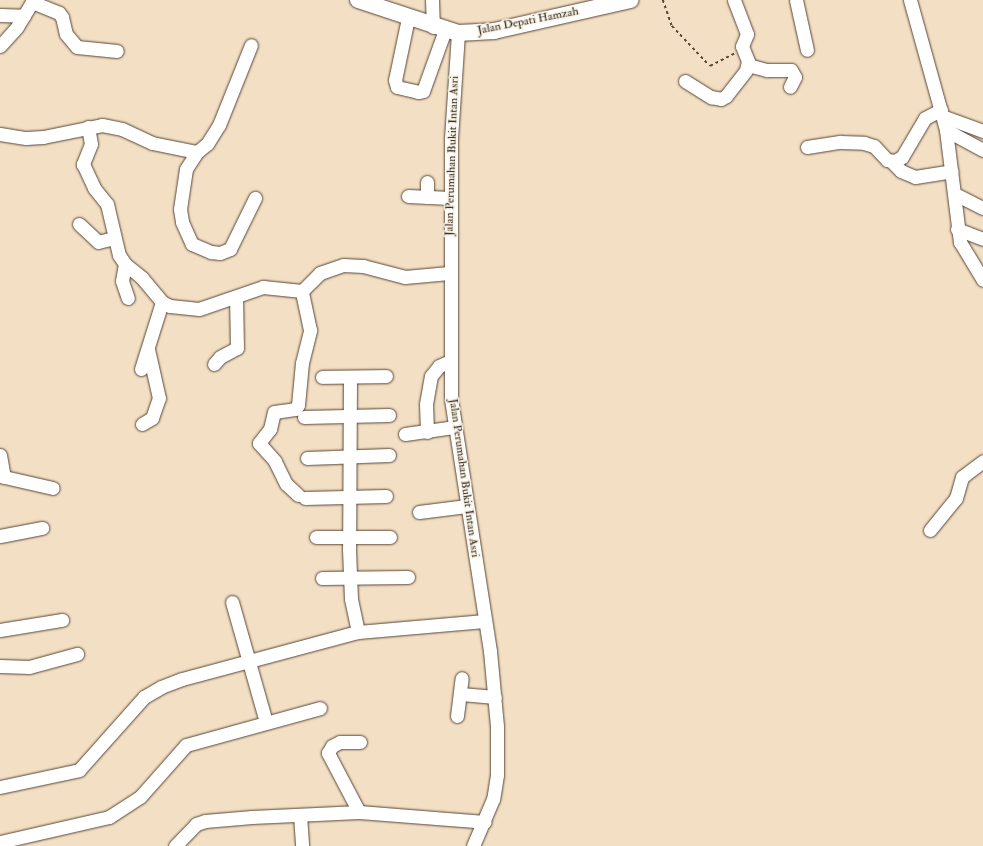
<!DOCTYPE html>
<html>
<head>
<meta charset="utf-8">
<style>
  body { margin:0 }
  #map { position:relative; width:983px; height:846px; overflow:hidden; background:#f3dfc3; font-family:"IM FELL Double Pica",serif }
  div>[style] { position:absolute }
  .path>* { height:1.5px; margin-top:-0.75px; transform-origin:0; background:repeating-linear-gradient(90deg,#574537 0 3px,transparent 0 6px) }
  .roads { filter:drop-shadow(0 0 1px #574537) drop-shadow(0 0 1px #574537) }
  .minor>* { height:13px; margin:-6.5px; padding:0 6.5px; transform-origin:6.5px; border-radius:6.5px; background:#fff }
  .major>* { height:16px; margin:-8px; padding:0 8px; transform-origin:8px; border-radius:8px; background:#fff }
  span { translate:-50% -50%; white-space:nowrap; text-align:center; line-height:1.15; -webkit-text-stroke:3px #f7f3e8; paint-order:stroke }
  .street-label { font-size:12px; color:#3b2a1e }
</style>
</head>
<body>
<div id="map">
  <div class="path">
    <i style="left:663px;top:0;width:28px;rotate:71deg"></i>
    <i style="left:672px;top:26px;width:55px;rotate:46.5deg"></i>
    <i style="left:710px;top:66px;width:27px;rotate:-27deg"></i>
  </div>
  <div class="roads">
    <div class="minor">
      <i style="left:432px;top:0;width:27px;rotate:88deg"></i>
      <i style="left:796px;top:0;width:51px;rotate:77.6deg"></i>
      <i style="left:910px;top:0;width:135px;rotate:74.5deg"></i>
      <i style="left:946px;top:130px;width:113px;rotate:82.9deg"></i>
      <i style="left:960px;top:242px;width:44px;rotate:58.8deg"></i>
      <i style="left:32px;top:2px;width:29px;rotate:22deg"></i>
      <i style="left:59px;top:13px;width:5px;rotate:53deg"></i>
      <i style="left:62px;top:17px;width:17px;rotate:77deg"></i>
      <i style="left:66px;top:34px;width:17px;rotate:50deg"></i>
      <i style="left:77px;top:47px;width:40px;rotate:5.7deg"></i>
      <i style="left:0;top:15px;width:24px;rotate:2deg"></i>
      <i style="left:408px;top:18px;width:63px;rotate:101.8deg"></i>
      <i style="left:395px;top:80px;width:7px;rotate:74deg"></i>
      <i style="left:397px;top:87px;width:22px;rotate:13deg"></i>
      <i style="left:418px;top:92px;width:5px;rotate:-11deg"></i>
      <i style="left:423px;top:91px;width:65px;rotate:-70.2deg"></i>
      <i style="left:458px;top:33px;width:106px;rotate:93.8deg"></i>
      <i style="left:451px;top:139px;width:260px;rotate:90deg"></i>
      <i style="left:451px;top:399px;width:255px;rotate:81.2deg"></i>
      <i style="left:490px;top:651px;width:76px;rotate:84.7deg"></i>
      <i style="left:497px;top:727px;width:48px;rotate:90deg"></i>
      <i style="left:497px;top:775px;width:24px;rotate:99deg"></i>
      <i style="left:493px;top:799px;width:51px;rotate:113.1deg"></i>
      <i style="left:0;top:46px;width:25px;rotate:-48deg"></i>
      <i style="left:17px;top:27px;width:31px;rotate:-59deg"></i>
      <i style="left:748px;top:65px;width:20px;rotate:15deg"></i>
      <i style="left:767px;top:70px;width:24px"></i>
      <i style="left:791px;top:70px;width:8px;rotate:60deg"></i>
      <i style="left:795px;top:77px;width:11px;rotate:117deg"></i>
      <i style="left:685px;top:81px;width:31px;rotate:32deg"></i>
      <i style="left:711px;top:97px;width:10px;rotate:11deg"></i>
      <i style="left:721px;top:99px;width:6px;rotate:-31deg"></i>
      <i style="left:726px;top:96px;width:33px;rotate:-52deg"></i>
      <i style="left:746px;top:70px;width:9px;rotate:-77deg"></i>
      <i style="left:748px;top:61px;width:16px;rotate:-112deg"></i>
      <i style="left:742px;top:46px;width:13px;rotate:-67deg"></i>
      <i style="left:747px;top:34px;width:36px;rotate:-111deg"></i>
      <i style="left:942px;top:116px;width:44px;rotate:20.1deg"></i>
      <i style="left:88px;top:127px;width:17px;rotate:80deg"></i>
      <i style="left:91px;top:144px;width:22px;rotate:112deg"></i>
      <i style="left:83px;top:164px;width:26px;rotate:65deg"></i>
      <i style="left:94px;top:188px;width:21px;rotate:51deg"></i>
      <i style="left:107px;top:204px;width:52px;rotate:76.8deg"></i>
      <i style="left:119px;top:255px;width:11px;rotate:56deg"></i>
      <i style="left:125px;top:264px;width:22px;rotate:39deg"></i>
      <i style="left:142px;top:278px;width:31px;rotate:50deg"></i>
      <i style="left:162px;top:302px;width:9px;rotate:27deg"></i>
      <i style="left:170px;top:306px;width:29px;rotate:6deg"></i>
      <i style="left:199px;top:309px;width:68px;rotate:-19deg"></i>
      <i style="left:263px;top:287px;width:39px;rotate:6deg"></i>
      <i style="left:302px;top:291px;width:25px;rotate:-45deg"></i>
      <i style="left:320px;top:273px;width:24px;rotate:-19deg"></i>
      <i style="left:343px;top:265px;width:20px;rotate:3deg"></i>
      <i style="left:363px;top:266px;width:43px;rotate:14.7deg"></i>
      <i style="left:405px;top:277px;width:44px;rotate:-5.2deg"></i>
      <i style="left:946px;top:130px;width:42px;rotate:28.4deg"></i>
      <i style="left:0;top:134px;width:26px;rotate:9deg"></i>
      <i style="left:26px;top:138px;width:17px;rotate:-3deg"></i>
      <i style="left:43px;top:137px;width:60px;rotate:-11.5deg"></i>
      <i style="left:102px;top:125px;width:20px;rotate:11deg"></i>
      <i style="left:122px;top:129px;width:33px;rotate:25deg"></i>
      <i style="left:152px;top:143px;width:46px;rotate:11.3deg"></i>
      <i style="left:197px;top:152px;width:20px;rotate:123deg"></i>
      <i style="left:186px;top:169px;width:40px;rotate:98.5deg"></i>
      <i style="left:180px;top:209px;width:13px;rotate:81deg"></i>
      <i style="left:182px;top:222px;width:24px;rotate:66deg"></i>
      <i style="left:192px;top:244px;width:21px;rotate:23deg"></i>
      <i style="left:211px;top:252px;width:9px;rotate:6deg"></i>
      <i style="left:220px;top:253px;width:11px;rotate:-22deg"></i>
      <i style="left:230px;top:249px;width:57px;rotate:-63.9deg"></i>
      <i style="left:807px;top:147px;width:33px;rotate:-9deg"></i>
      <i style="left:840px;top:142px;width:24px;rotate:2deg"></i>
      <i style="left:864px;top:143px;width:10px;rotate:17deg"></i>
      <i style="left:874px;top:146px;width:19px;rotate:47deg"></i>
      <i style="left:887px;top:160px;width:8px;rotate:7deg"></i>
      <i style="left:895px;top:161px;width:8px;rotate:-30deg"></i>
      <i style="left:902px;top:157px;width:45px;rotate:-59.5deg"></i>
      <i style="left:925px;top:118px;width:18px;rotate:-27deg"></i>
      <i style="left:197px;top:152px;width:13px;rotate:-39deg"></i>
      <i style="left:207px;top:144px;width:22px;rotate:-58deg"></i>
      <i style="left:219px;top:125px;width:86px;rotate:-68.2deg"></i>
      <i style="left:891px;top:161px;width:14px;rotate:45deg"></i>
      <i style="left:901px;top:171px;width:15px;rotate:23deg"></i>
      <i style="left:915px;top:177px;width:37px;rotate:-9deg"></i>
      <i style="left:427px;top:182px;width:15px;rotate:90deg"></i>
      <i style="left:955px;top:194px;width:31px;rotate:27deg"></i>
      <i style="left:408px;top:196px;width:42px;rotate:2.7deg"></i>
      <i style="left:79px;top:224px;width:26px;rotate:43deg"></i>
      <i style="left:98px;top:242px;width:16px;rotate:-14deg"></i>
      <i style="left:957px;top:229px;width:28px;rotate:21deg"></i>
      <i style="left:125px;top:264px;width:17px;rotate:100deg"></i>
      <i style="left:122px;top:281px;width:18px;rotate:71deg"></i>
      <i style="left:214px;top:364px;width:9px;rotate:-49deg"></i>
      <i style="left:220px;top:357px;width:19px;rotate:-28deg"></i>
      <i style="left:237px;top:348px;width:51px;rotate:-91.1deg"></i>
      <i style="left:141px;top:369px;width:70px;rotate:-72.6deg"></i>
      <i style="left:322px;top:377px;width:64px;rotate:-0.9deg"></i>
      <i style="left:350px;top:378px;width:171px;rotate:90.3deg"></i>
      <i style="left:349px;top:549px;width:50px;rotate:87.7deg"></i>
      <i style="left:351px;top:599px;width:34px;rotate:78deg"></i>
      <i style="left:304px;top:417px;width:85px;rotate:-1.3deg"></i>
      <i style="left:142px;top:424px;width:12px;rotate:-31deg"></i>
      <i style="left:152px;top:418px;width:21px;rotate:-71deg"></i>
      <i style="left:159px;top:398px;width:50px;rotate:-102.7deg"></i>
      <i style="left:427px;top:432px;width:28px;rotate:-92deg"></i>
      <i style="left:426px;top:404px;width:28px;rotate:-80deg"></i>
      <i style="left:431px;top:376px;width:13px;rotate:-51deg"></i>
      <i style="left:439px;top:366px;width:12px;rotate:-24deg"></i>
      <i style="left:405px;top:434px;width:49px;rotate:-8.1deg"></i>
      <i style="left:0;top:455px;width:22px;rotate:80deg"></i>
      <i style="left:307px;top:458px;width:82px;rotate:-2.1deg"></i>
      <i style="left:0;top:476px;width:54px;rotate:12.8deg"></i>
      <i style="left:298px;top:495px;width:16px;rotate:-137deg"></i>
      <i style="left:286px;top:484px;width:25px;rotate:-116deg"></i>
      <i style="left:275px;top:461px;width:24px;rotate:-132deg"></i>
      <i style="left:259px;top:443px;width:18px;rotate:-52deg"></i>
      <i style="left:270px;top:429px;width:17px;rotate:-77deg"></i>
      <i style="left:274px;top:412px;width:21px;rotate:-8deg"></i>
      <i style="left:295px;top:409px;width:5px;rotate:-53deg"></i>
      <i style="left:298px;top:405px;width:42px;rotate:-84.6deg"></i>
      <i style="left:302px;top:363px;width:34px;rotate:-76deg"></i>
      <i style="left:310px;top:330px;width:40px;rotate:-102deg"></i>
      <i style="left:305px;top:498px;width:81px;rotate:-1.4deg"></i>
      <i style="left:419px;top:512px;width:48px;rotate:-7.1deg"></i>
      <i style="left:930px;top:530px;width:41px;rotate:-50.9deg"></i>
      <i style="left:956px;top:498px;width:22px;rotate:-74deg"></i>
      <i style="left:962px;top:477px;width:26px;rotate:-37deg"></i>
      <i style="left:0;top:536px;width:43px;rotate:-10.8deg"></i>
      <i style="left:316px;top:537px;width:74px"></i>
      <i style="left:322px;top:578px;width:86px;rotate:-0.7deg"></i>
      <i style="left:232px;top:602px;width:125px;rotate:74.2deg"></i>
      <i style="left:0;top:630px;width:63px;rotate:-9.2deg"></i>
      <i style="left:0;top:666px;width:29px;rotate:2deg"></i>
      <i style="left:29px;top:667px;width:50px;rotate:-15.2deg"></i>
      <i style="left:461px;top:694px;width:34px;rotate:5deg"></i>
      <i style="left:457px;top:716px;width:38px;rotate:-83deg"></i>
      <i style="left:0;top:787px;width:81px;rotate:-12.1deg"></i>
      <i style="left:79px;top:770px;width:98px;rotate:-48.3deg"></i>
      <i style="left:144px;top:697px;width:20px;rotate:-30deg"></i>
      <i style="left:161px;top:687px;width:22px;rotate:-21deg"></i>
      <i style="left:182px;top:679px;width:182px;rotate:-15deg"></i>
      <i style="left:358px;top:632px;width:127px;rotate:-5deg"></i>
      <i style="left:359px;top:812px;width:67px;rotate:-117.7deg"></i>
      <i style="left:328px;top:753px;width:8px;rotate:-60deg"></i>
      <i style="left:332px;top:746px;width:9px;rotate:-27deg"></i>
      <i style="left:340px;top:742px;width:20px"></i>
      <i style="left:300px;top:815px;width:31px;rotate:86deg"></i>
      <i style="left:0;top:842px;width:112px;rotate:-12.9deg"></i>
      <i style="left:109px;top:817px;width:37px;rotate:-33deg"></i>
      <i style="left:140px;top:797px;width:69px;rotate:-48.5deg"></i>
      <i style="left:186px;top:745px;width:139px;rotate:-15.4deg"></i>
      <i style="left:175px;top:846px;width:30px;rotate:-46deg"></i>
      <i style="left:196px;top:824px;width:9px;rotate:-18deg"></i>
      <i style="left:205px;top:821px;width:47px;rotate:-4.9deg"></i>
      <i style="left:252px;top:817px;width:107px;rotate:-2.7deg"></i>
      <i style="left:359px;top:812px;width:126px;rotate:4.5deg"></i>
    </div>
    <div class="major">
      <i style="left:358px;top:0;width:105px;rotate:18.3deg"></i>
      <i style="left:458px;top:33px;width:36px;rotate:-3deg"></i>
      <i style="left:494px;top:31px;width:140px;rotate:-12.8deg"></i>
    </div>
  </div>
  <div class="street-label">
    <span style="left:528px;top:21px;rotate:-11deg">Jalan Depati Hamzah</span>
    <span style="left:452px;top:156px;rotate:-88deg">Jalan Perumahan Bukit Intan Asri</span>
    <span style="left:464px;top:478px;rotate:82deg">Jalan Perumahan Bukit Intan Asri</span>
  </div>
</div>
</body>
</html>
